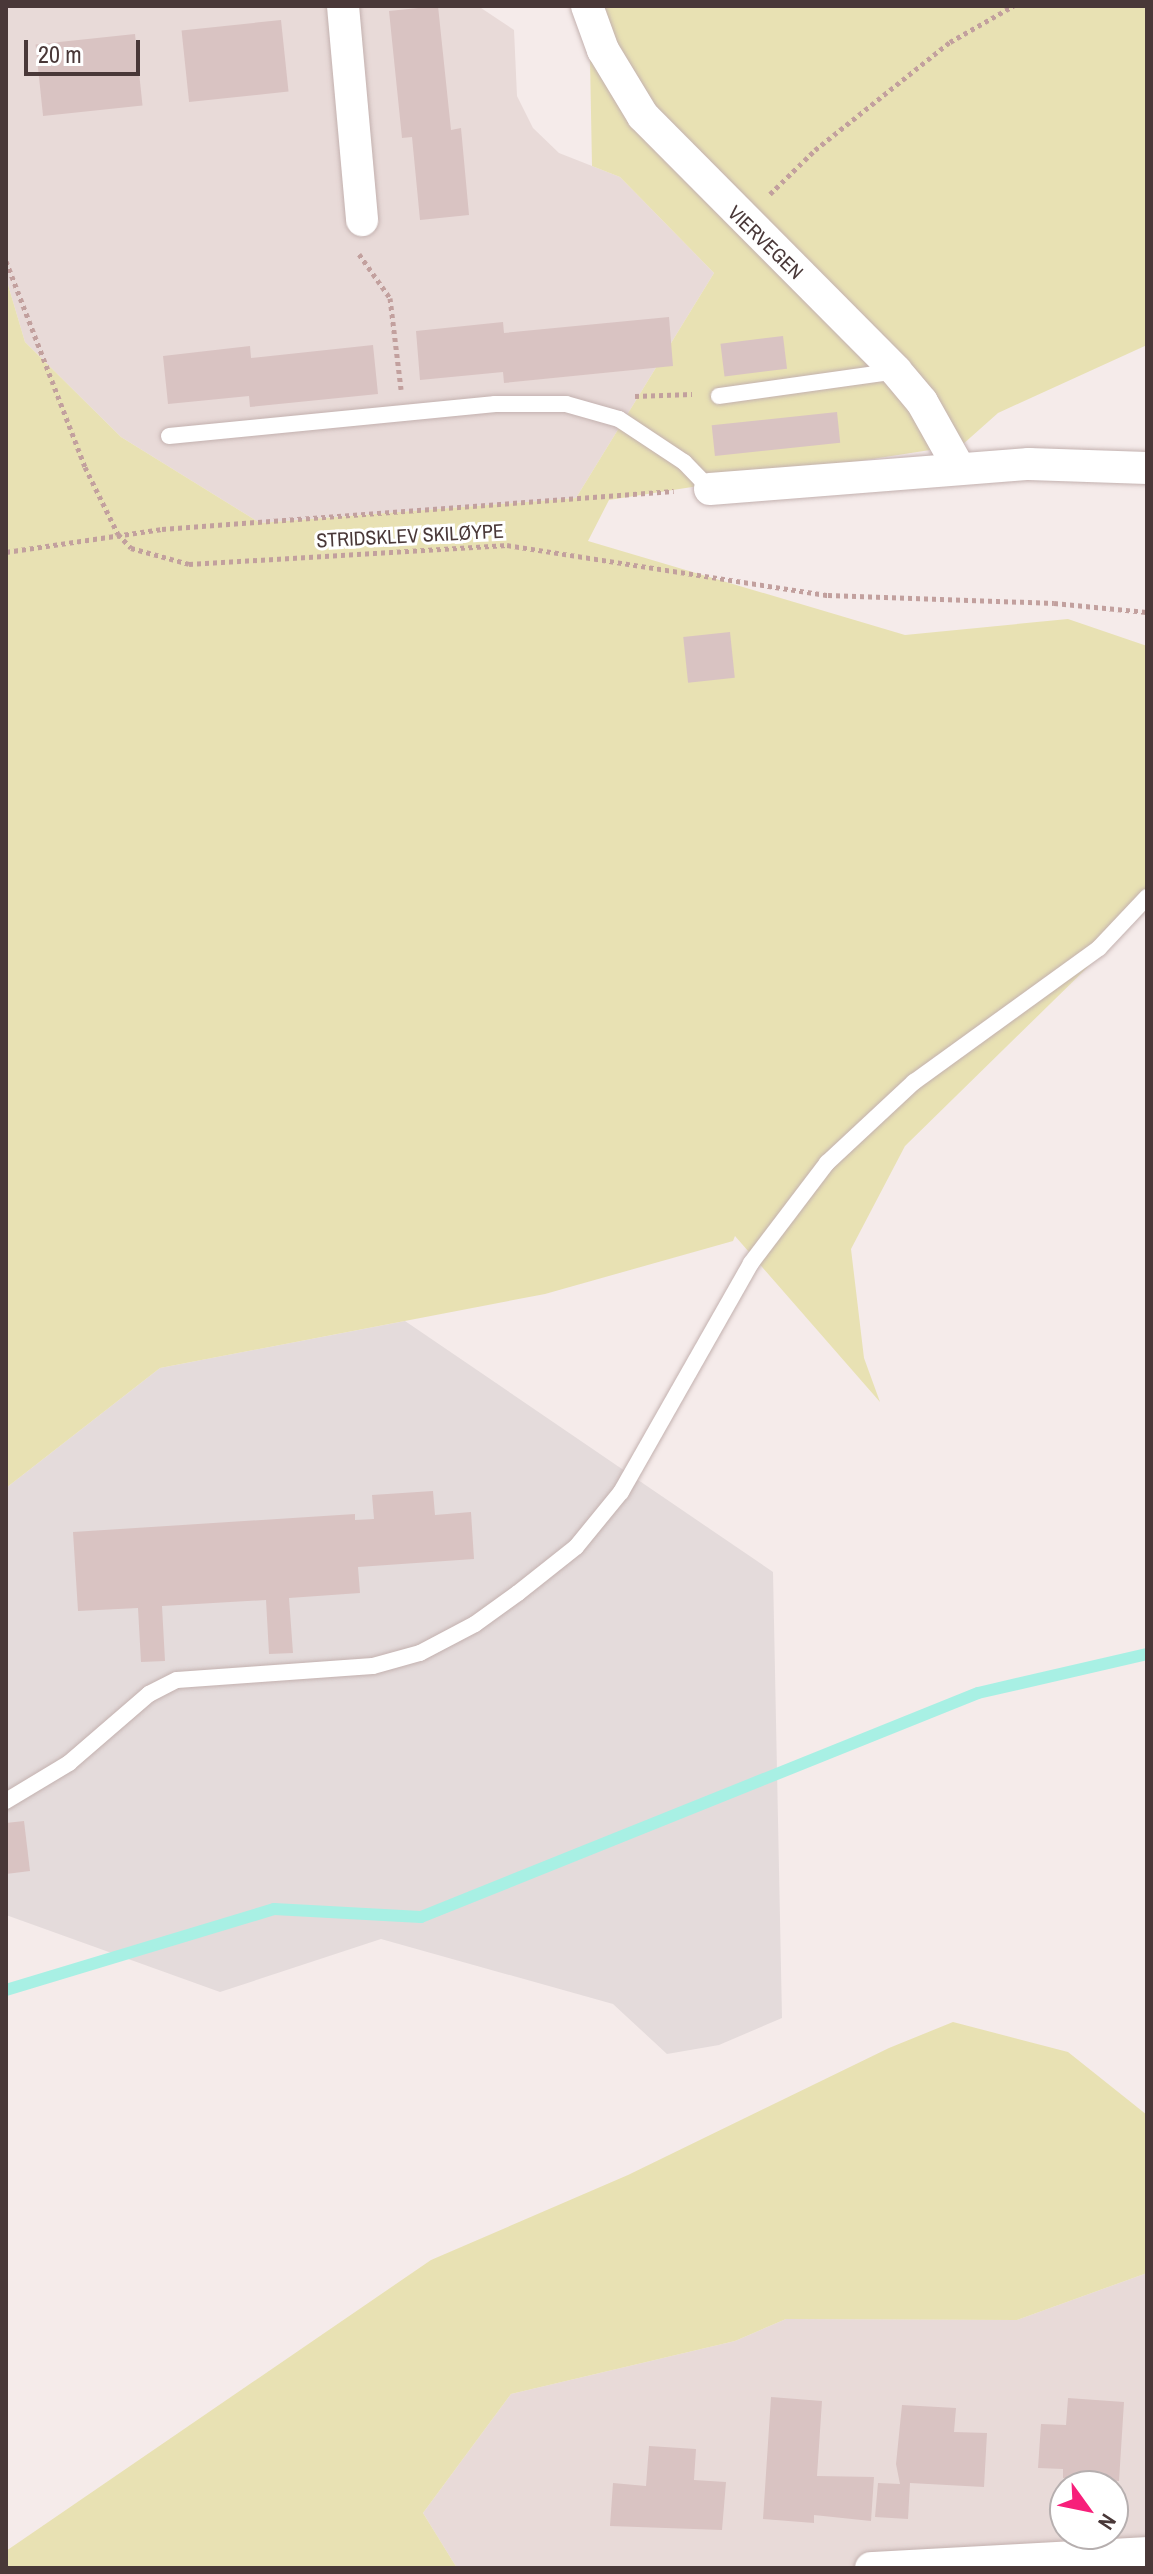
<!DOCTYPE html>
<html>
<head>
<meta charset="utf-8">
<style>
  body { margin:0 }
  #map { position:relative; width:1153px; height:2574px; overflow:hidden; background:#f5ebea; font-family:"Archivo Narrow",sans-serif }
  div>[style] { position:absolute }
  .residential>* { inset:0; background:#e8dad8 }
  .industrial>* { inset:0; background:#e4dbdb }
  .green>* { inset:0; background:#e8e1b3 }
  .stream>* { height:12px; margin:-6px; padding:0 6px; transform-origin:6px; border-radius:6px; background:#a8f0e4 }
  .building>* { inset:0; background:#d9c3c2; transform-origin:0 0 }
  .path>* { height:5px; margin-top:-2.5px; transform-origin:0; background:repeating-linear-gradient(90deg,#c2a09e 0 4px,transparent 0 8px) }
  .roads { filter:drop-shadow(0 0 2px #c3b1af) drop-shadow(0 0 2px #c3b1af) }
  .lane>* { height:16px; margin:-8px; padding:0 8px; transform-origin:8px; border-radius:8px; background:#fff }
  .street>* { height:32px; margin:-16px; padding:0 16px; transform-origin:16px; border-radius:16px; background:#fff }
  span { translate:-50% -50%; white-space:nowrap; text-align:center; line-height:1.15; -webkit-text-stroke:6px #fff; paint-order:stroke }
  .street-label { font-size:20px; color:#493838 }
  .frame { position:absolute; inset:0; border:8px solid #493838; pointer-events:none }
  .north { position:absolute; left:1049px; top:2470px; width:80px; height:80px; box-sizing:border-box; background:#fff; border:2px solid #b6afaf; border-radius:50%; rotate:123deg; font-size:22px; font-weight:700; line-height:32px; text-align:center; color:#493838 }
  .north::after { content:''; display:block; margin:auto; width:28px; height:36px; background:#f71f7a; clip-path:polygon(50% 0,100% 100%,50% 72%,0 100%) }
  .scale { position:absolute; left:24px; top:40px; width:116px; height:36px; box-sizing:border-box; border:4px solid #493838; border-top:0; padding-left:10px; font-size:24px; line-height:28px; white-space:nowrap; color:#493838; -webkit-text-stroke:6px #fff; paint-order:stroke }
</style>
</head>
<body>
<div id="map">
  <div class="residential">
    <i style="clip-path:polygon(6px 6px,478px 6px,514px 30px,517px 96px,533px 128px,559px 153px,620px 177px,714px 273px,576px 498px,260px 523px,121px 437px,25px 342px,6px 278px)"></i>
    <i style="clip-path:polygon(evenodd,1147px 2273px,1147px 2568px,457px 2568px,423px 2513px,511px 2394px,735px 2341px,786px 2319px,1017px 2320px,1147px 2273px,1065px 2486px,1113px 2486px,1113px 2534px,1065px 2534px,1065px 2486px)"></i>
  </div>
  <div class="industrial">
    <i style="clip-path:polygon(405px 1321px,773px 1572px,782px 2018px,719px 2045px,667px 2054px,613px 2004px,381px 1939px,220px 1992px,6px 1915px,6px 1488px,160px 1368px)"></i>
  </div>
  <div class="green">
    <i style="clip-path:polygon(589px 6px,1147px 6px,1147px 345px,998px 413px,962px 445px,609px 500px,588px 541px,905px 635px,1068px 619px,1147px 646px,1147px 909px,905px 1146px,851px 1249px,864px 1358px,880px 1402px,735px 1236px,733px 1241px,545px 1294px,160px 1368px,6px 1488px,6px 278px,25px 342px,121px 437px,260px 523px,576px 498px,714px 273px,620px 177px,592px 166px)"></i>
    <i style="clip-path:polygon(953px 2022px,1068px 2052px,1147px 2115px,1147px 2273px,1017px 2320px,786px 2319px,735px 2341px,511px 2394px,423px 2513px,457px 2568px,6px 2568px,6px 2551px,431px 2260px,628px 2175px,889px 2048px)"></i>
  </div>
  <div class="stream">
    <i style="left:6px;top:1990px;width:280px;rotate:-16.8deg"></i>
    <i style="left:274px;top:1909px;width:147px;rotate:3.1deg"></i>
    <i style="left:421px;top:1917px;width:600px;rotate:-21.91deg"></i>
    <i style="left:978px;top:1693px;width:173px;rotate:-13deg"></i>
  </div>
  <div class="building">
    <i style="clip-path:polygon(438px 6px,451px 130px,461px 128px,469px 215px,420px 220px,412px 137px,402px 138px,389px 11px)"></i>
    <i style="left:281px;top:20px;width:72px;height:100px;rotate:84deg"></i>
    <i style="left:135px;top:34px;width:72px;height:100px;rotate:84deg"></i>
    <i style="clip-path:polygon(669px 317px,673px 366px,504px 383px,503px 372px,420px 380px,416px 331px,503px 322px,504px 333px)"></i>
    <i style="left:783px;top:336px;width:33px;height:63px;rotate:83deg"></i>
    <i style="clip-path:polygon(373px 345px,378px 394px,250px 407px,249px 396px,168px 404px,163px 356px,250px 346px,251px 358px)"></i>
    <i style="left:837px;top:412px;width:31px;height:126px;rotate:84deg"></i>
    <i style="left:730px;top:632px;width:46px;height:47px;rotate:84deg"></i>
    <i style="clip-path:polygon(433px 1491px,435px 1515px,471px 1512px,474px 1559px,358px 1567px,360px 1593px,289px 1598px,293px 1653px,269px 1654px,266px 1600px,162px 1606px,165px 1661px,141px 1662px,138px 1608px,78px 1611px,73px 1532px,355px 1514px,355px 1520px,374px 1519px,372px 1495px)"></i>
    <i style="clip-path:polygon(24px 1821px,30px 1871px,6px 1874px,6px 1823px)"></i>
    <i style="clip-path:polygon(771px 2397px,822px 2401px,817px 2476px,874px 2477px,871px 2521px,814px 2515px,814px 2523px,763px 2519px)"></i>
    <i style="clip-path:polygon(1068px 2398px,1124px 2402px,1119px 2481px,1063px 2478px,1063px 2469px,1038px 2468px,1041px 2424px,1066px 2425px)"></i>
    <i style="clip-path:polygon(902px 2405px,956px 2408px,954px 2432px,987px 2433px,984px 2487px,910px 2483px,908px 2519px,875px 2517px,878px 2483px,900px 2484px,896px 2464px)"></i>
    <i style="clip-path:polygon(649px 2446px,696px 2449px,694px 2480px,726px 2482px,722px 2530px,610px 2526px,613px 2483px,646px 2486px)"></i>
  </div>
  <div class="path">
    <i style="left:770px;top:194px;width:63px;rotate:-44.4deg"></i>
    <i style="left:815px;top:150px;width:173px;rotate:-38.7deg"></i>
    <i style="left:950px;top:42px;width:73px;rotate:-29.7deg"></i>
    <i style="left:359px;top:254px;width:54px;rotate:54.8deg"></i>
    <i style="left:390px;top:298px;width:92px;rotate:83.1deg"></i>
    <i style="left:6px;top:261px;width:221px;rotate:69deg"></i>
    <i style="left:85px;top:467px;width:75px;rotate:63.8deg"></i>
    <i style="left:118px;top:534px;width:19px;rotate:47deg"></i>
    <i style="left:131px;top:548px;width:60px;rotate:15.4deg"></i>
    <i style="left:189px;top:564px;width:319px;rotate:-3.4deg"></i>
    <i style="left:507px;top:545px;width:325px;rotate:8.9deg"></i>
    <i style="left:828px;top:595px;width:226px;rotate:2deg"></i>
    <i style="left:1054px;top:603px;width:93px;rotate:5.5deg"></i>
    <i style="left:635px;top:396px;width:57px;rotate:-2deg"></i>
    <i style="left:6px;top:552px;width:158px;rotate:-8.4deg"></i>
    <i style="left:162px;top:529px;width:513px;rotate:-4.24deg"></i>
  </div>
  <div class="roads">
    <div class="lane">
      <i style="left:719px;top:396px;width:179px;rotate:-8deg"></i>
      <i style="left:169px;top:436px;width:328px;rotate:-5.6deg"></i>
      <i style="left:495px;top:404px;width:71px"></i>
      <i style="left:566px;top:404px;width:55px;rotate:15.8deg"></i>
      <i style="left:619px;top:419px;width:78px;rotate:33.5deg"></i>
      <i style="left:684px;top:462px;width:37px;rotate:46deg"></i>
      <i style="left:6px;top:1801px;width:74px;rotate:-31.1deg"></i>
      <i style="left:69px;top:1763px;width:106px;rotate:-40.8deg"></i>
      <i style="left:149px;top:1694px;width:31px;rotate:-27deg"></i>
      <i style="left:177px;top:1680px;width:196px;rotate:-4.1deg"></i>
      <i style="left:373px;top:1666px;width:49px;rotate:-15.5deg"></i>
      <i style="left:420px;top:1653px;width:62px;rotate:-27.8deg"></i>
      <i style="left:475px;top:1624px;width:53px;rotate:-35.8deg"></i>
      <i style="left:518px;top:1593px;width:74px;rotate:-38.4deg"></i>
      <i style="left:576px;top:1547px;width:71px;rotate:-50.7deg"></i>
      <i style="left:621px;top:1492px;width:263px;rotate:-60.4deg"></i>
      <i style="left:751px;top:1263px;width:126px;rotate:-52.8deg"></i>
      <i style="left:827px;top:1163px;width:119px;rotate:-43deg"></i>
      <i style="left:914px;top:1082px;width:228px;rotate:-35.9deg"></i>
      <i style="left:1099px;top:948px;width:70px;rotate:-46.7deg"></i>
    </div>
    <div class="street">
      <i style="left:343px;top:6px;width:215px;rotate:84.9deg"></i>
      <i style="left:587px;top:6px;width:47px;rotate:70deg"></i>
      <i style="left:603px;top:50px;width:77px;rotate:58.8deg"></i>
      <i style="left:643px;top:116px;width:359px;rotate:45.2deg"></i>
      <i style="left:896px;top:371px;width:40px;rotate:50deg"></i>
      <i style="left:922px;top:402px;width:76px;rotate:60.7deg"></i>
      <i style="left:710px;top:489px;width:320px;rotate:-4.5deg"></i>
      <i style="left:1029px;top:464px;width:118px;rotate:1.9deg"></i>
      <i style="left:871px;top:2568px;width:276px;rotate:-3.1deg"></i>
    </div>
  </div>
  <div class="street-label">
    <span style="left:766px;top:242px;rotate:44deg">VIERVEGEN</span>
    <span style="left:410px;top:535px;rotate:-3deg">STRIDSKLEV SKILØYPE</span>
  </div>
  <div class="frame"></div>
  <div class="north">N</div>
  <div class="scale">20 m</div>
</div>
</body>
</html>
